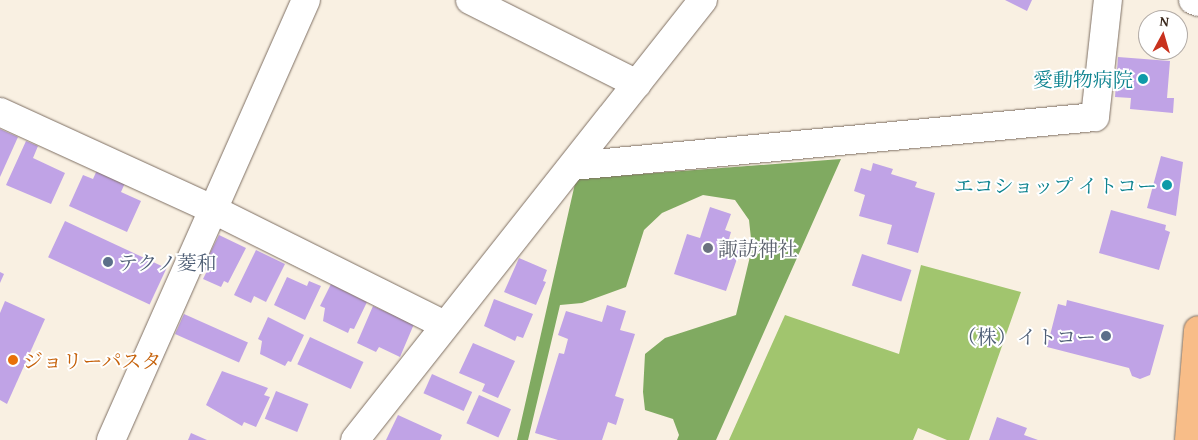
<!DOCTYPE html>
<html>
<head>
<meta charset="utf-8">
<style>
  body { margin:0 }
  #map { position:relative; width:1198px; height:440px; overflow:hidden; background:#f9f0e2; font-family:"Gentium Book Plus","Noto Serif JP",serif }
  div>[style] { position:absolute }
  .green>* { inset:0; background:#a1c56e }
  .forest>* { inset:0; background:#80aa61 }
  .building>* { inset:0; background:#c0a3e6; transform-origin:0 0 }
  .roads { filter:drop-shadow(0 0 1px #7e6f63) drop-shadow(0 0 1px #7e6f63) }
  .minor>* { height:28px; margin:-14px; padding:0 14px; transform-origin:14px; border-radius:14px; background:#fff }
  .primary>* { height:28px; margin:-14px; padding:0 14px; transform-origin:14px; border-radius:14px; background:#f8bd88 }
  .dots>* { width:14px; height:14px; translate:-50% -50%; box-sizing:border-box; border:2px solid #fff; border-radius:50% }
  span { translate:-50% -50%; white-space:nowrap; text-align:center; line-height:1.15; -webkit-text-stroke:4px #fff; paint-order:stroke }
  .culture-label { font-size:20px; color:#0d838f }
  .right { translate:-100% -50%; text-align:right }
  .worship-label { font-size:20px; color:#5b616d }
  .left { translate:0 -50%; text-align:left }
  .service-label { font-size:20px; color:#4e5e75 }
  .food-label { font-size:20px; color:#c56008 }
  .north { position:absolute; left:1138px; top:10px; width:50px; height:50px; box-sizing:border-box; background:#fff; border:1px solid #b1aaa5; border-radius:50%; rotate:6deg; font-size:14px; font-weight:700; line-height:20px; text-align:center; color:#3b2a1e }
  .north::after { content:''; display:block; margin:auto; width:18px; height:22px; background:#c8321e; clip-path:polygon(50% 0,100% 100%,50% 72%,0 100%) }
</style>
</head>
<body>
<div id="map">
  <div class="green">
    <i style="clip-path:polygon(921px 265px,1021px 292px,969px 440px,947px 440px,918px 428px,913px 440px,729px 440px,785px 315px,899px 354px)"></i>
  </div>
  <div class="forest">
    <i style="clip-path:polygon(841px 159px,716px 440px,677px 440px,679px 435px,673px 419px,645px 410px,643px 392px,645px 354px,665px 338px,736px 315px,752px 248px,749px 220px,735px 200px,703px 195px,662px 213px,644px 230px,626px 287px,582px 303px,560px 305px,528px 440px,517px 440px,576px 179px)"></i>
  </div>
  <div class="building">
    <i style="clip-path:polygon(1005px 0,1032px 0,1027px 11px)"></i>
    <i style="clip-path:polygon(1118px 57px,1170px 61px,1167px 98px,1174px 98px,1173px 113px,1130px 109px,1131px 98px,1115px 97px)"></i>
    <i style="clip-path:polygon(0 129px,18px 137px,0 177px)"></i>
    <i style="clip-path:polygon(26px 141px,38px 146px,33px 158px,65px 173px,51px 204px,6px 185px)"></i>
    <i style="clip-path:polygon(1161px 156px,1183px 162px,1176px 216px,1147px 208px)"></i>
    <i style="clip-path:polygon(873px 163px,893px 169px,891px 174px,917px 182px,915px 187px,935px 193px,918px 253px,887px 244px,892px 225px,859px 216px,865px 195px,854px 191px,861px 168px,871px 171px)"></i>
    <i style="clip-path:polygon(97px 170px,125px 183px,121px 192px,141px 201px,127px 232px,69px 206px,83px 175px,93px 179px)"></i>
    <i style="clip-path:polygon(710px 207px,731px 214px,725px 230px,731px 232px,727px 246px,740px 250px,726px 291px,674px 274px,687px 234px,700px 238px)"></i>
    <i style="clip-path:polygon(1111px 210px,1166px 225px,1165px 230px,1170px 232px,1159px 270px,1099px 253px)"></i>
    <i style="left:65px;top:221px;width:112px;height:40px;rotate:25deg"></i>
    <i style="clip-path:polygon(219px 235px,246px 248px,228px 283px,224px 281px,221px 287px,203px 279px,207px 271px,202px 269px)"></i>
    <i style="clip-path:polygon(256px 250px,285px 264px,266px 302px,254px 296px,251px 303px,234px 295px)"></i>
    <i style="left:862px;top:254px;width:52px;height:33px;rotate:18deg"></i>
    <i style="clip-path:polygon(519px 258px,547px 270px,543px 281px,546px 282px,536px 305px,504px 292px)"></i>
    <i style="clip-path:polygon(0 272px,4px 274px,0 283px)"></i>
    <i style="clip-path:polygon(287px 277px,307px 286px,309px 281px,321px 286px,305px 320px,274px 305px)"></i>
    <i style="clip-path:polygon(331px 284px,367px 302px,354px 329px,350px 328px,348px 333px,323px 321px,325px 308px,320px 306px)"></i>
    <i style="clip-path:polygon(494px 299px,533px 314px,523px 338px,517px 336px,515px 341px,484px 326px)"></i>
    <i style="clip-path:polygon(1067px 300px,1164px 325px,1150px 375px,1140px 379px,1132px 376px,1129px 368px,1047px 347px,1058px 304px,1066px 306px)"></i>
    <i style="clip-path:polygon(5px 301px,45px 319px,7px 404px,0 400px,0 313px)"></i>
    <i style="clip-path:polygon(607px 305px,626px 311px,620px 330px,635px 334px,615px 396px,624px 399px,616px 425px,608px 422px,602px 440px,558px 440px,535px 433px,559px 353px,564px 354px,568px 339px,558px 335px,566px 311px,602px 322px)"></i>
    <i style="clip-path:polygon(373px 306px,414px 324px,400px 357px,379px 347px,376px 352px,357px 343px)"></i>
    <i style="left:184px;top:314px;width:70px;height:22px;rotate:24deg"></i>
    <i style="clip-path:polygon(268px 317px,304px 335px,291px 362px,288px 361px,285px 366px,260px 354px,262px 341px,258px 339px)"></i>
    <i style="left:310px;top:337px;width:59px;height:30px;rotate:25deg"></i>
    <i style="clip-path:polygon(473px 343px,515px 361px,498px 398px,482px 391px,485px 384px,459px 373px)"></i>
    <i style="clip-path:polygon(222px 371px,268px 388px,264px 395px,270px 397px,256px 427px,244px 422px,242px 426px,206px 405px)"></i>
    <i style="left:432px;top:374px;width:44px;height:21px;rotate:24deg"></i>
    <i style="left:276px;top:391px;width:35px;height:30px;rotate:22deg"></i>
    <i style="left:479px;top:395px;width:35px;height:31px;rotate:24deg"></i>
    <i style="clip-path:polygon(398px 415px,442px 435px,440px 440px,386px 440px)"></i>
    <i style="clip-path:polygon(997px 417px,1027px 428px,1024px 435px,1038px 440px,989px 440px)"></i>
    <i style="clip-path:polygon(191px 433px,207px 440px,188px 440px)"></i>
  </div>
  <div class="roads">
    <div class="minor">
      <i style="left:470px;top:0;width:187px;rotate:26.7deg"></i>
      <i style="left:1193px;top:0;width:5px;rotate:22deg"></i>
      <i style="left:0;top:112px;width:233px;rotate:24.6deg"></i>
      <i style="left:212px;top:209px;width:260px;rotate:26.5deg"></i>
      <i style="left:573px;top:166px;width:524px;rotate:-5.36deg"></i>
      <i style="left:1095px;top:117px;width:118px;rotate:-83.7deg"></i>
      <i style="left:111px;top:440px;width:481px;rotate:-66.1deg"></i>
      <i style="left:355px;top:440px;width:561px;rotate:-51.66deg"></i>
    </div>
    <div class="primary">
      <i style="left:1189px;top:440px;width:110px;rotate:-85.3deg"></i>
    </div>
  </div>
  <div class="dots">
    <i style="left:1143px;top:79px;background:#0f9aa8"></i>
    <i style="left:1167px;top:185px;background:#0f9aa8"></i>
    <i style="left:708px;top:248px;background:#6b7280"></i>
    <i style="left:108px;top:262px;background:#5c6f8a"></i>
    <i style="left:1106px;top:336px;background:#5c6f8a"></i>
    <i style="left:13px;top:360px;background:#e8710a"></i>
  </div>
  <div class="culture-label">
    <span class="right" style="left:1133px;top:79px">愛動物病院</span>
    <span class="right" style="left:1157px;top:185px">エコショップ イトコー</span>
  </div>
  <div class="worship-label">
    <span class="left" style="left:718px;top:248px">諏訪神社</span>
  </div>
  <div class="service-label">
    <span class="left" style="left:118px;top:262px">テクノ菱和</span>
    <span class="right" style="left:1096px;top:336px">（株）イトコー</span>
  </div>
  <div class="food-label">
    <span class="left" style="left:23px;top:360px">ジョリーパスタ</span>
  </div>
  <div class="north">N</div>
</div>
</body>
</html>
